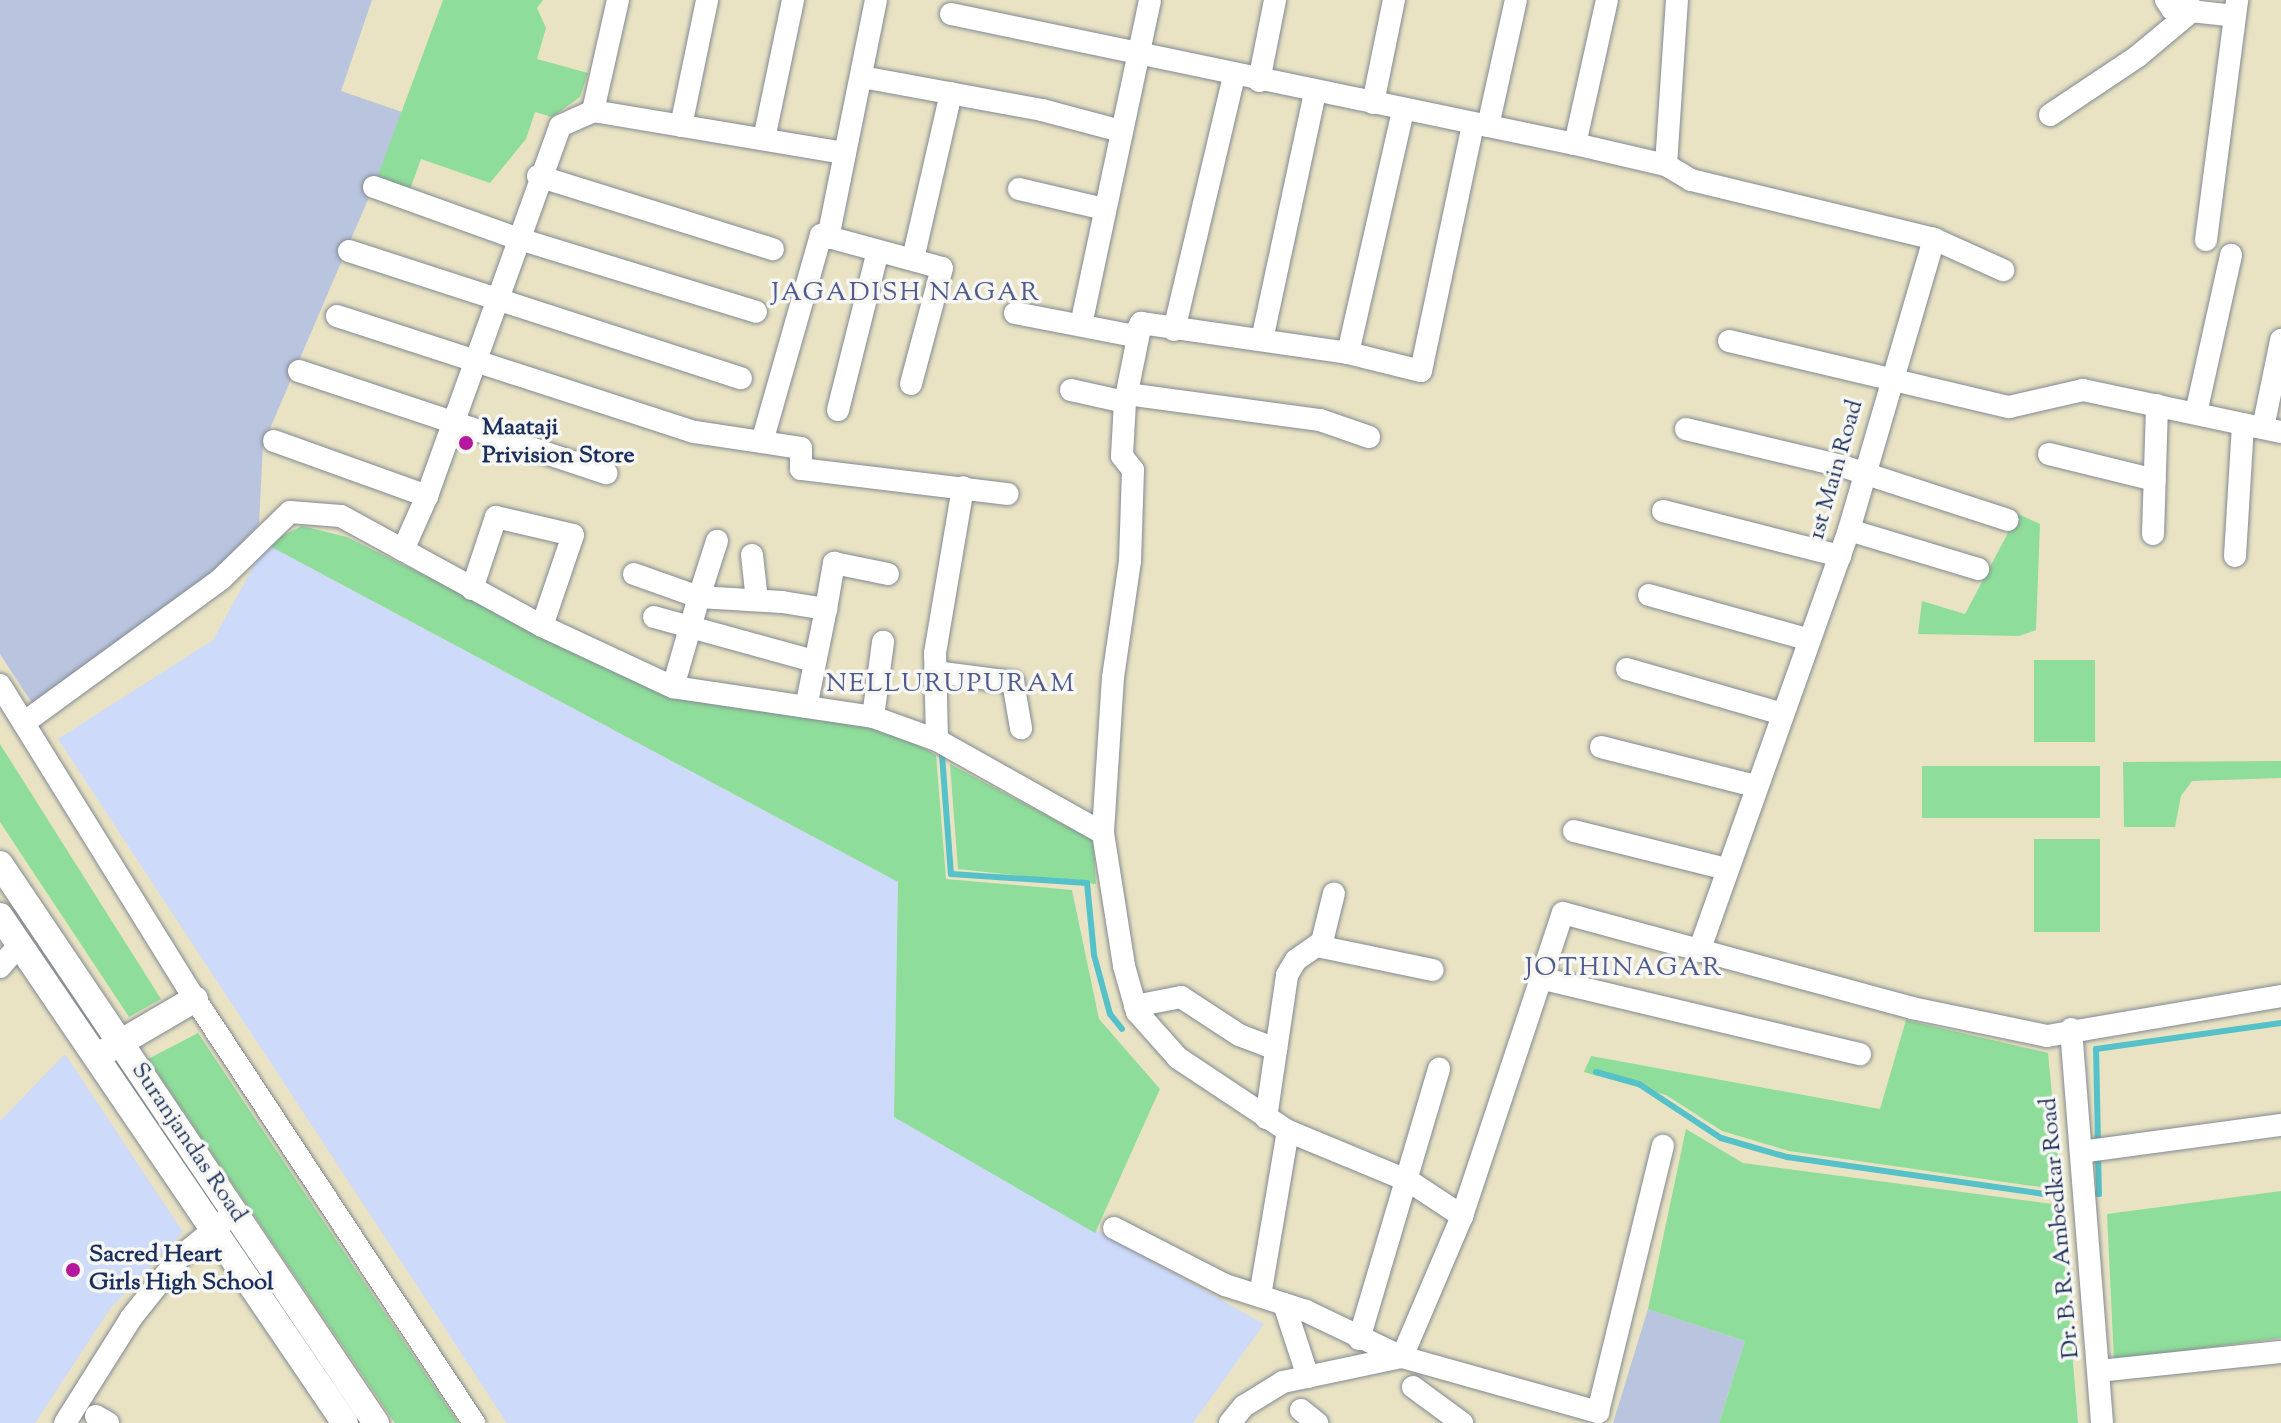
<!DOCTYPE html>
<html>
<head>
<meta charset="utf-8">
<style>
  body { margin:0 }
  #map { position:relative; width:2281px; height:1423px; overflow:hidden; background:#e9e3c4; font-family:"Sorts Mill Goudy",serif }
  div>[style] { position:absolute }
  .built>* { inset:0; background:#cedafa }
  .industrial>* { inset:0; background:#b9c4de }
  .green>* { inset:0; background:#8fdd9a; transform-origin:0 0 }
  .stream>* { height:6px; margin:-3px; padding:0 3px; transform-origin:3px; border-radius:3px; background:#54c2c8 }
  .roads { filter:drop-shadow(0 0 2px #828991) drop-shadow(0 0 2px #828991) }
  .minor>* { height:22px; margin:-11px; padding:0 11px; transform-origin:11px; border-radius:11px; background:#fff }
  .major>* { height:26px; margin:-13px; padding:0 13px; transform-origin:13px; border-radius:13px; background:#fff }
  .dots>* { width:22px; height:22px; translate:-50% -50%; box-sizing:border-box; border:4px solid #f6f6f2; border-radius:50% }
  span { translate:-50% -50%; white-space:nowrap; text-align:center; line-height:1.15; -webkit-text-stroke:7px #f6f6f2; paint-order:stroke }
  .poi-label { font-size:24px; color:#1b2f5e; font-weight:700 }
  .left { translate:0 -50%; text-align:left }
  .street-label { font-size:24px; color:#1b2f5e }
  .neighbourhood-label { font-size:26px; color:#505a8e; letter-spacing:2px }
</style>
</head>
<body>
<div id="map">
  <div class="built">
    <i style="clip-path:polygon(266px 544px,898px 882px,894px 1117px,1264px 1324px,1193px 1423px,507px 1423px,58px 739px,213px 640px)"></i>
    <i style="clip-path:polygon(65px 1054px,183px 1232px,110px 1309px,35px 1423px,0 1423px,0 1121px)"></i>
  </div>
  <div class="industrial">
    <i style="clip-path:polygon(0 0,372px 0,341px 91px,405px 113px,263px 445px,259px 524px,214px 572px,32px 703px,0 654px)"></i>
    <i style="clip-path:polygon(1648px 1309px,1745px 1341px,1719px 1423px,1613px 1423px)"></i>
  </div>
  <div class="green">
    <i style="clip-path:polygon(443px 0,543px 0,537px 8px,546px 28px,537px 59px,588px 73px,580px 97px,552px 117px,535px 112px,526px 139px,490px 183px,421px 159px,409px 192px,377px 178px)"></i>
    <i style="clip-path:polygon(2018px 514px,2040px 524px,2036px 630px,2019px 636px,1918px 634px,1922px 601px,1965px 614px)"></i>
    <i style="clip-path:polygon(302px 526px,347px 537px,675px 699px,888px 728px,936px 755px,946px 879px,1072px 890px,1099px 1019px,1160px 1089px,1095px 1233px,894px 1117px,898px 882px,266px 544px)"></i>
    <i style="left:2034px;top:660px;width:61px;height:82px"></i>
    <i style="clip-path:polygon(0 744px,161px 999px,129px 1017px,0 822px)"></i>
    <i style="clip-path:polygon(2281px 761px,2281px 778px,2192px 781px,2181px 796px,2175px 827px,2124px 827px,2123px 762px)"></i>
    <i style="clip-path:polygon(950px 764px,1093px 840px,1096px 884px,958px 869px)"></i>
    <i style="left:1922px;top:766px;width:178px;height:52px"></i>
    <i style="left:2034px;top:839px;width:66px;height:93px"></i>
    <i style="clip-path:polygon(1906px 1020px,2048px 1053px,2061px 1190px,1789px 1151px,1722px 1131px,1666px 1095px,1584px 1072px,1591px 1056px,1880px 1109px)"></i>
    <i style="clip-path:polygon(198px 1033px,458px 1423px,395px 1423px,148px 1059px)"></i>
    <i style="clip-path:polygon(1686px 1129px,1743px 1163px,2060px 1205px,2078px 1423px,1719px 1423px,1745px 1341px,1648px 1309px)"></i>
    <i style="clip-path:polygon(2281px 1191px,2281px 1338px,2114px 1360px,2107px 1214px)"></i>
  </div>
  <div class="stream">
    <i style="left:942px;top:755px;width:119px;rotate:85.7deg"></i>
    <i style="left:951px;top:874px;width:136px;rotate:3.8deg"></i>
    <i style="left:1087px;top:883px;width:72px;rotate:84.4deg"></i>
    <i style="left:1094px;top:955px;width:61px;rotate:74.8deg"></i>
    <i style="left:1110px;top:1014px;width:19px;rotate:51deg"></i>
    <i style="left:1596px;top:1072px;width:45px;rotate:15.6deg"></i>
    <i style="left:1639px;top:1084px;width:98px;rotate:33.4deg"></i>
    <i style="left:1721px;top:1138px;width:69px;rotate:16.1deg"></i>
    <i style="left:1787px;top:1157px;width:272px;rotate:8.2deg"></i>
    <i style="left:2098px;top:1143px;width:94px;rotate:-91.2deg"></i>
    <i style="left:2096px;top:1049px;width:187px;rotate:-8deg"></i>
    <i style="left:2090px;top:1193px;width:9px;rotate:6deg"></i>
    <i style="left:2099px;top:1194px;width:40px;rotate:-91.4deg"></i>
  </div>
  <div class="roads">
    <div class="minor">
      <i style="left:2166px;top:0;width:11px;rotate:56deg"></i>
      <i style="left:2172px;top:9px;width:63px;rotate:6.3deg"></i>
      <i style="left:951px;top:14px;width:637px;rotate:11.77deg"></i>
      <i style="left:1575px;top:144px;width:93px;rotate:13deg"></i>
      <i style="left:1666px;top:165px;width:29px;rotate:31deg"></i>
      <i style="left:1691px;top:180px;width:250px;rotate:13.6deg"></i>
      <i style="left:1934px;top:239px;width:303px;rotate:106.3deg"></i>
      <i style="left:1849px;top:530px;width:447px;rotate:109.6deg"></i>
      <i style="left:862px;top:77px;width:183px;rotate:10.4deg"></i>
      <i style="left:1042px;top:110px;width:82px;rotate:14.9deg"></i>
      <i style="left:1259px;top:81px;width:83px;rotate:-78.8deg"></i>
      <i style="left:1373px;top:103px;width:105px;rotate:-78.5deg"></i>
      <i style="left:593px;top:111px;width:114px;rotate:-77.3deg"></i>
      <i style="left:2050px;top:115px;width:106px;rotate:-33.8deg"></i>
      <i style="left:2138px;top:56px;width:72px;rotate:-39.9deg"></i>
      <i style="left:681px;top:126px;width:129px;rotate:-78.3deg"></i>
      <i style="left:1488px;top:126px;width:129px;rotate:-77.5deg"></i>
      <i style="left:764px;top:139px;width:142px;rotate:-78.2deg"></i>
      <i style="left:1575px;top:144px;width:148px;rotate:-77.5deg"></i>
      <i style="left:1666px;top:165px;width:165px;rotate:-86.2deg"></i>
      <i style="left:538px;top:176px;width:246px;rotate:17.3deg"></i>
      <i style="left:374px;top:187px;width:151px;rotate:19.8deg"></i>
      <i style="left:516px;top:238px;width:251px;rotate:17.1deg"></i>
      <i style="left:1019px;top:189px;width:87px;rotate:13.2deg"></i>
      <i style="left:828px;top:238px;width:243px;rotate:-78.6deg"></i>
      <i style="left:1934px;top:239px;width:76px;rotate:24.2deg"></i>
      <i style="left:2206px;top:240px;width:242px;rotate:-82.6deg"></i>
      <i style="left:349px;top:251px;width:412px;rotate:18deg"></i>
      <i style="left:913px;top:259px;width:170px;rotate:-77.1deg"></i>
      <i style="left:1015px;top:313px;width:121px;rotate:10.9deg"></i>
      <i style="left:1134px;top:336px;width:15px;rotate:-62deg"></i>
      <i style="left:1141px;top:323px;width:81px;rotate:101.4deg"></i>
      <i style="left:1125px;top:402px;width:54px;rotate:93.2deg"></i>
      <i style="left:1122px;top:456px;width:18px;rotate:52deg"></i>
      <i style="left:1133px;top:470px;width:91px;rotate:91.9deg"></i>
      <i style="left:1130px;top:561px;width:117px;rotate:98.3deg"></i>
      <i style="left:1113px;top:677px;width:156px;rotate:93.7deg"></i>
      <i style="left:337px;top:316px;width:376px;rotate:18deg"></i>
      <i style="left:695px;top:432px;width:107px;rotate:8.6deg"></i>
      <i style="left:801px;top:448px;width:21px;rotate:90deg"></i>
      <i style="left:801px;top:469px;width:208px;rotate:6.9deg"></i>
      <i style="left:1141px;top:323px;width:209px;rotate:8.2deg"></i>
      <i style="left:1348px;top:353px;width:75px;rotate:13.9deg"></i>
      <i style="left:1421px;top:371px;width:251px;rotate:-78.1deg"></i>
      <i style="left:1081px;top:325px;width:332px;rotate:-78deg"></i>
      <i style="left:1174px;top:330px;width:261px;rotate:-76.7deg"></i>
      <i style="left:1262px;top:340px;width:253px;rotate:-77.9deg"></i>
      <i style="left:1729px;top:341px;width:288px;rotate:13.3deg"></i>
      <i style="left:2009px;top:407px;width:76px;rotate:-12.9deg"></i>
      <i style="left:2083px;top:390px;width:202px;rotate:12deg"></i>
      <i style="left:1348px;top:353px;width:249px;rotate:-77.2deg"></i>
      <i style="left:299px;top:371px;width:324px;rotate:18.4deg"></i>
      <i style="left:1071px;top:390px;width:55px;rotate:12.5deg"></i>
      <i style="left:1127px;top:394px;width:195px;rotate:7.7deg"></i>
      <i style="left:1320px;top:420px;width:52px;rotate:19.1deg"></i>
      <i style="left:838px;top:410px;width:164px;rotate:-75.9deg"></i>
      <i style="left:2196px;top:413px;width:162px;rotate:-77.5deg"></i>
      <i style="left:2263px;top:428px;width:90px;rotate:-78.4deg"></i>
      <i style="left:1686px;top:429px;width:163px;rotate:13.4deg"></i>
      <i style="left:1845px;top:467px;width:171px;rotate:18deg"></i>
      <i style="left:274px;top:441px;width:163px;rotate:19.8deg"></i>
      <i style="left:762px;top:442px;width:215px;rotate:-74.1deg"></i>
      <i style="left:821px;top:235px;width:125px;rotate:15.3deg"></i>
      <i style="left:942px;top:268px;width:120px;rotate:105deg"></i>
      <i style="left:2049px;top:454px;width:109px;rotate:13.8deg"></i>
      <i style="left:1663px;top:511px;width:183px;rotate:14.3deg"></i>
      <i style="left:1849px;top:530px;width:135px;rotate:16.8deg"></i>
      <i style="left:2153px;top:534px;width:129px;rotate:-88.2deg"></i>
      <i style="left:403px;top:550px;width:59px;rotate:-66deg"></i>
      <i style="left:427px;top:496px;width:393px;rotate:-70.2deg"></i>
      <i style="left:560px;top:126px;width:36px;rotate:-24deg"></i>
      <i style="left:593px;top:111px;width:255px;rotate:9.5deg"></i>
      <i style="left:752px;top:555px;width:45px;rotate:83.7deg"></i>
      <i style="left:2235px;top:556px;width:132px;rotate:-86.5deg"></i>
      <i style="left:634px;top:574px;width:69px;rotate:19.5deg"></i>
      <i style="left:699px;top:597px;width:59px;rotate:-72.2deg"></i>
      <i style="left:472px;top:589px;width:76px;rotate:-71.6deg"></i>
      <i style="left:496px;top:517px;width:79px;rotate:13.2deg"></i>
      <i style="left:573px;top:535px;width:96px;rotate:108.8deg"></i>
      <i style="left:1649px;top:595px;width:164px;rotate:15.6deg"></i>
      <i style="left:826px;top:609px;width:47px;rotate:-80.1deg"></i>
      <i style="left:834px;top:563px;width:55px;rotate:11.5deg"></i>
      <i style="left:654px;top:617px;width:166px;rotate:15.4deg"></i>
      <i style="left:1627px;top:669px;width:158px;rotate:16.1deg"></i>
      <i style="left:935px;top:672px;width:79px;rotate:7.3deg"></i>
      <i style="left:1013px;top:682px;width:47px;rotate:80.1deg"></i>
      <i style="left:0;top:685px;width:370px;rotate:58.2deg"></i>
      <i style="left:195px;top:999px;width:508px;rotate:56.65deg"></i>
      <i style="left:673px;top:687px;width:94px;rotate:-73.9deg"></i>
      <i style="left:699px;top:597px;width:83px;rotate:3.4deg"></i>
      <i style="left:782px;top:602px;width:45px;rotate:9deg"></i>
      <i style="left:826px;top:609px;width:100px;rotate:101.5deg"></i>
      <i style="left:873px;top:717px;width:76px;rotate:-82.4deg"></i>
      <i style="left:25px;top:722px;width:243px;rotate:-36.1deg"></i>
      <i style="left:221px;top:579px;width:96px;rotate:-44.2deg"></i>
      <i style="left:290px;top:512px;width:51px;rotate:4.5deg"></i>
      <i style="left:341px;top:516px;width:229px;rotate:28.7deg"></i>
      <i style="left:542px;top:626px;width:145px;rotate:25deg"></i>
      <i style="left:673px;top:687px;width:202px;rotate:8.5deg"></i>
      <i style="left:873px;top:717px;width:68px;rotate:19.8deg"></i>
      <i style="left:937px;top:740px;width:190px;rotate:29.3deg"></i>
      <i style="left:1103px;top:833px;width:135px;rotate:81deg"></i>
      <i style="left:1124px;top:966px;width:48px;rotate:74.2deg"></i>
      <i style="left:1137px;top:1012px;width:62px;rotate:48.3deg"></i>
      <i style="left:1178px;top:1058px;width:132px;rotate:33.6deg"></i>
      <i style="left:1288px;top:1131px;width:131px;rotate:22.5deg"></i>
      <i style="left:1409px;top:1181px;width:64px;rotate:33.4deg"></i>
      <i style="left:937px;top:740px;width:87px;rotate:-91.3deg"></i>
      <i style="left:935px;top:653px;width:168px;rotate:-80.4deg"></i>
      <i style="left:1601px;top:747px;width:159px;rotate:14.2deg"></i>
      <i style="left:1574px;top:831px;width:157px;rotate:14deg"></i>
      <i style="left:1317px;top:946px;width:118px;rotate:11.7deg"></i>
      <i style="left:0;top:967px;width:29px;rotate:-49deg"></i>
      <i style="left:1540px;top:978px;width:329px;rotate:13.4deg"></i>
      <i style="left:1135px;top:1006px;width:47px;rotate:-11.1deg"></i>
      <i style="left:1181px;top:997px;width:69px;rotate:33.2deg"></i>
      <i style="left:1239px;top:1035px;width:40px;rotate:21deg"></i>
      <i style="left:2071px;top:1029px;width:395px;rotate:85.5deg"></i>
      <i style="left:1266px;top:1118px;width:145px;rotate:-81.6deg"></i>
      <i style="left:1287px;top:975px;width:17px;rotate:-59deg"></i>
      <i style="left:1296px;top:960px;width:32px;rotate:-35deg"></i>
      <i style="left:1322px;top:942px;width:50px;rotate:-76.2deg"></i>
      <i style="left:2081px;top:1152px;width:202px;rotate:-7.7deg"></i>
      <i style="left:1114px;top:1228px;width:125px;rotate:27.2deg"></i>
      <i style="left:1225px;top:1285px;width:85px;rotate:17.8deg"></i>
      <i style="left:1306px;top:1311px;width:106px;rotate:25.6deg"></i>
      <i style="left:1402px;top:1357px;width:204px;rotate:15.7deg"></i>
      <i style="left:1598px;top:1412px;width:274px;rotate:-76.3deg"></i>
      <i style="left:1260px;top:1296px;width:167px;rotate:-80.4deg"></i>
      <i style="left:1284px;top:1304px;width:77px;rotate:71.8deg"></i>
      <i style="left:1359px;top:1339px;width:282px;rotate:-73.5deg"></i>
      <i style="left:1402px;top:1357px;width:153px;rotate:-66.9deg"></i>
      <i style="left:1462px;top:1216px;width:319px;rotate:-71.6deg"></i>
      <i style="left:1563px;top:913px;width:362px;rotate:15.2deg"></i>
      <i style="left:1912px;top:1008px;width:138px;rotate:11.7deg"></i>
      <i style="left:2047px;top:1036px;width:237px;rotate:-9.7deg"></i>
      <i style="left:2099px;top:1371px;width:183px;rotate:-6deg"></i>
      <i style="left:1413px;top:1387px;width:61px;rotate:36.3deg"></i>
      <i style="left:1301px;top:1410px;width:21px;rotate:39deg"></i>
      <i style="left:96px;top:1416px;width:14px;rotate:30deg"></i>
      <i style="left:65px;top:1423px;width:124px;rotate:-57.8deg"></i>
      <i style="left:131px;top:1318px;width:77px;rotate:-51.3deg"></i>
      <i style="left:179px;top:1258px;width:62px;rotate:-39.1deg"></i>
      <i style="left:1230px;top:1423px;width:22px;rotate:-51deg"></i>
      <i style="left:1244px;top:1406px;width:46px;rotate:-31.6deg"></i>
      <i style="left:1283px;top:1382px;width:122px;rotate:-11.9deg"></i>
    </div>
    <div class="major">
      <i style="left:0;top:864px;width:674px;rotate:56.07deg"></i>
      <i style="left:0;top:916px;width:613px;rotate:55.77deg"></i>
      <i style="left:106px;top:1051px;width:103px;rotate:-30.3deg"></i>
    </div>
  </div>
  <div class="dots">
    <i style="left:466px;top:443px;background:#b5179e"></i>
    <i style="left:73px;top:1270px;background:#b5179e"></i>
  </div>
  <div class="poi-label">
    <span class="left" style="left:482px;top:443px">Maataji<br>Privision Store</span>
    <span class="left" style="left:89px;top:1270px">Sacred Heart<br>Girls High School</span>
  </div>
  <div class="street-label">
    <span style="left:1837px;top:470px;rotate:-74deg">1st Main Road</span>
    <span style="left:188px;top:1143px;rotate:56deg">Suranjandas Road</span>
    <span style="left:2061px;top:1228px;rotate:-95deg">Dr. B. R. Ambedkar Road</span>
  </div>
  <div class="neighbourhood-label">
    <span style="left:906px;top:294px">JAGADISH NAGAR</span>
    <span style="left:951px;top:685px">NELLURUPURAM</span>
    <span style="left:1624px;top:969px">JOTHINAGAR</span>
  </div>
</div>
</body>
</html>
